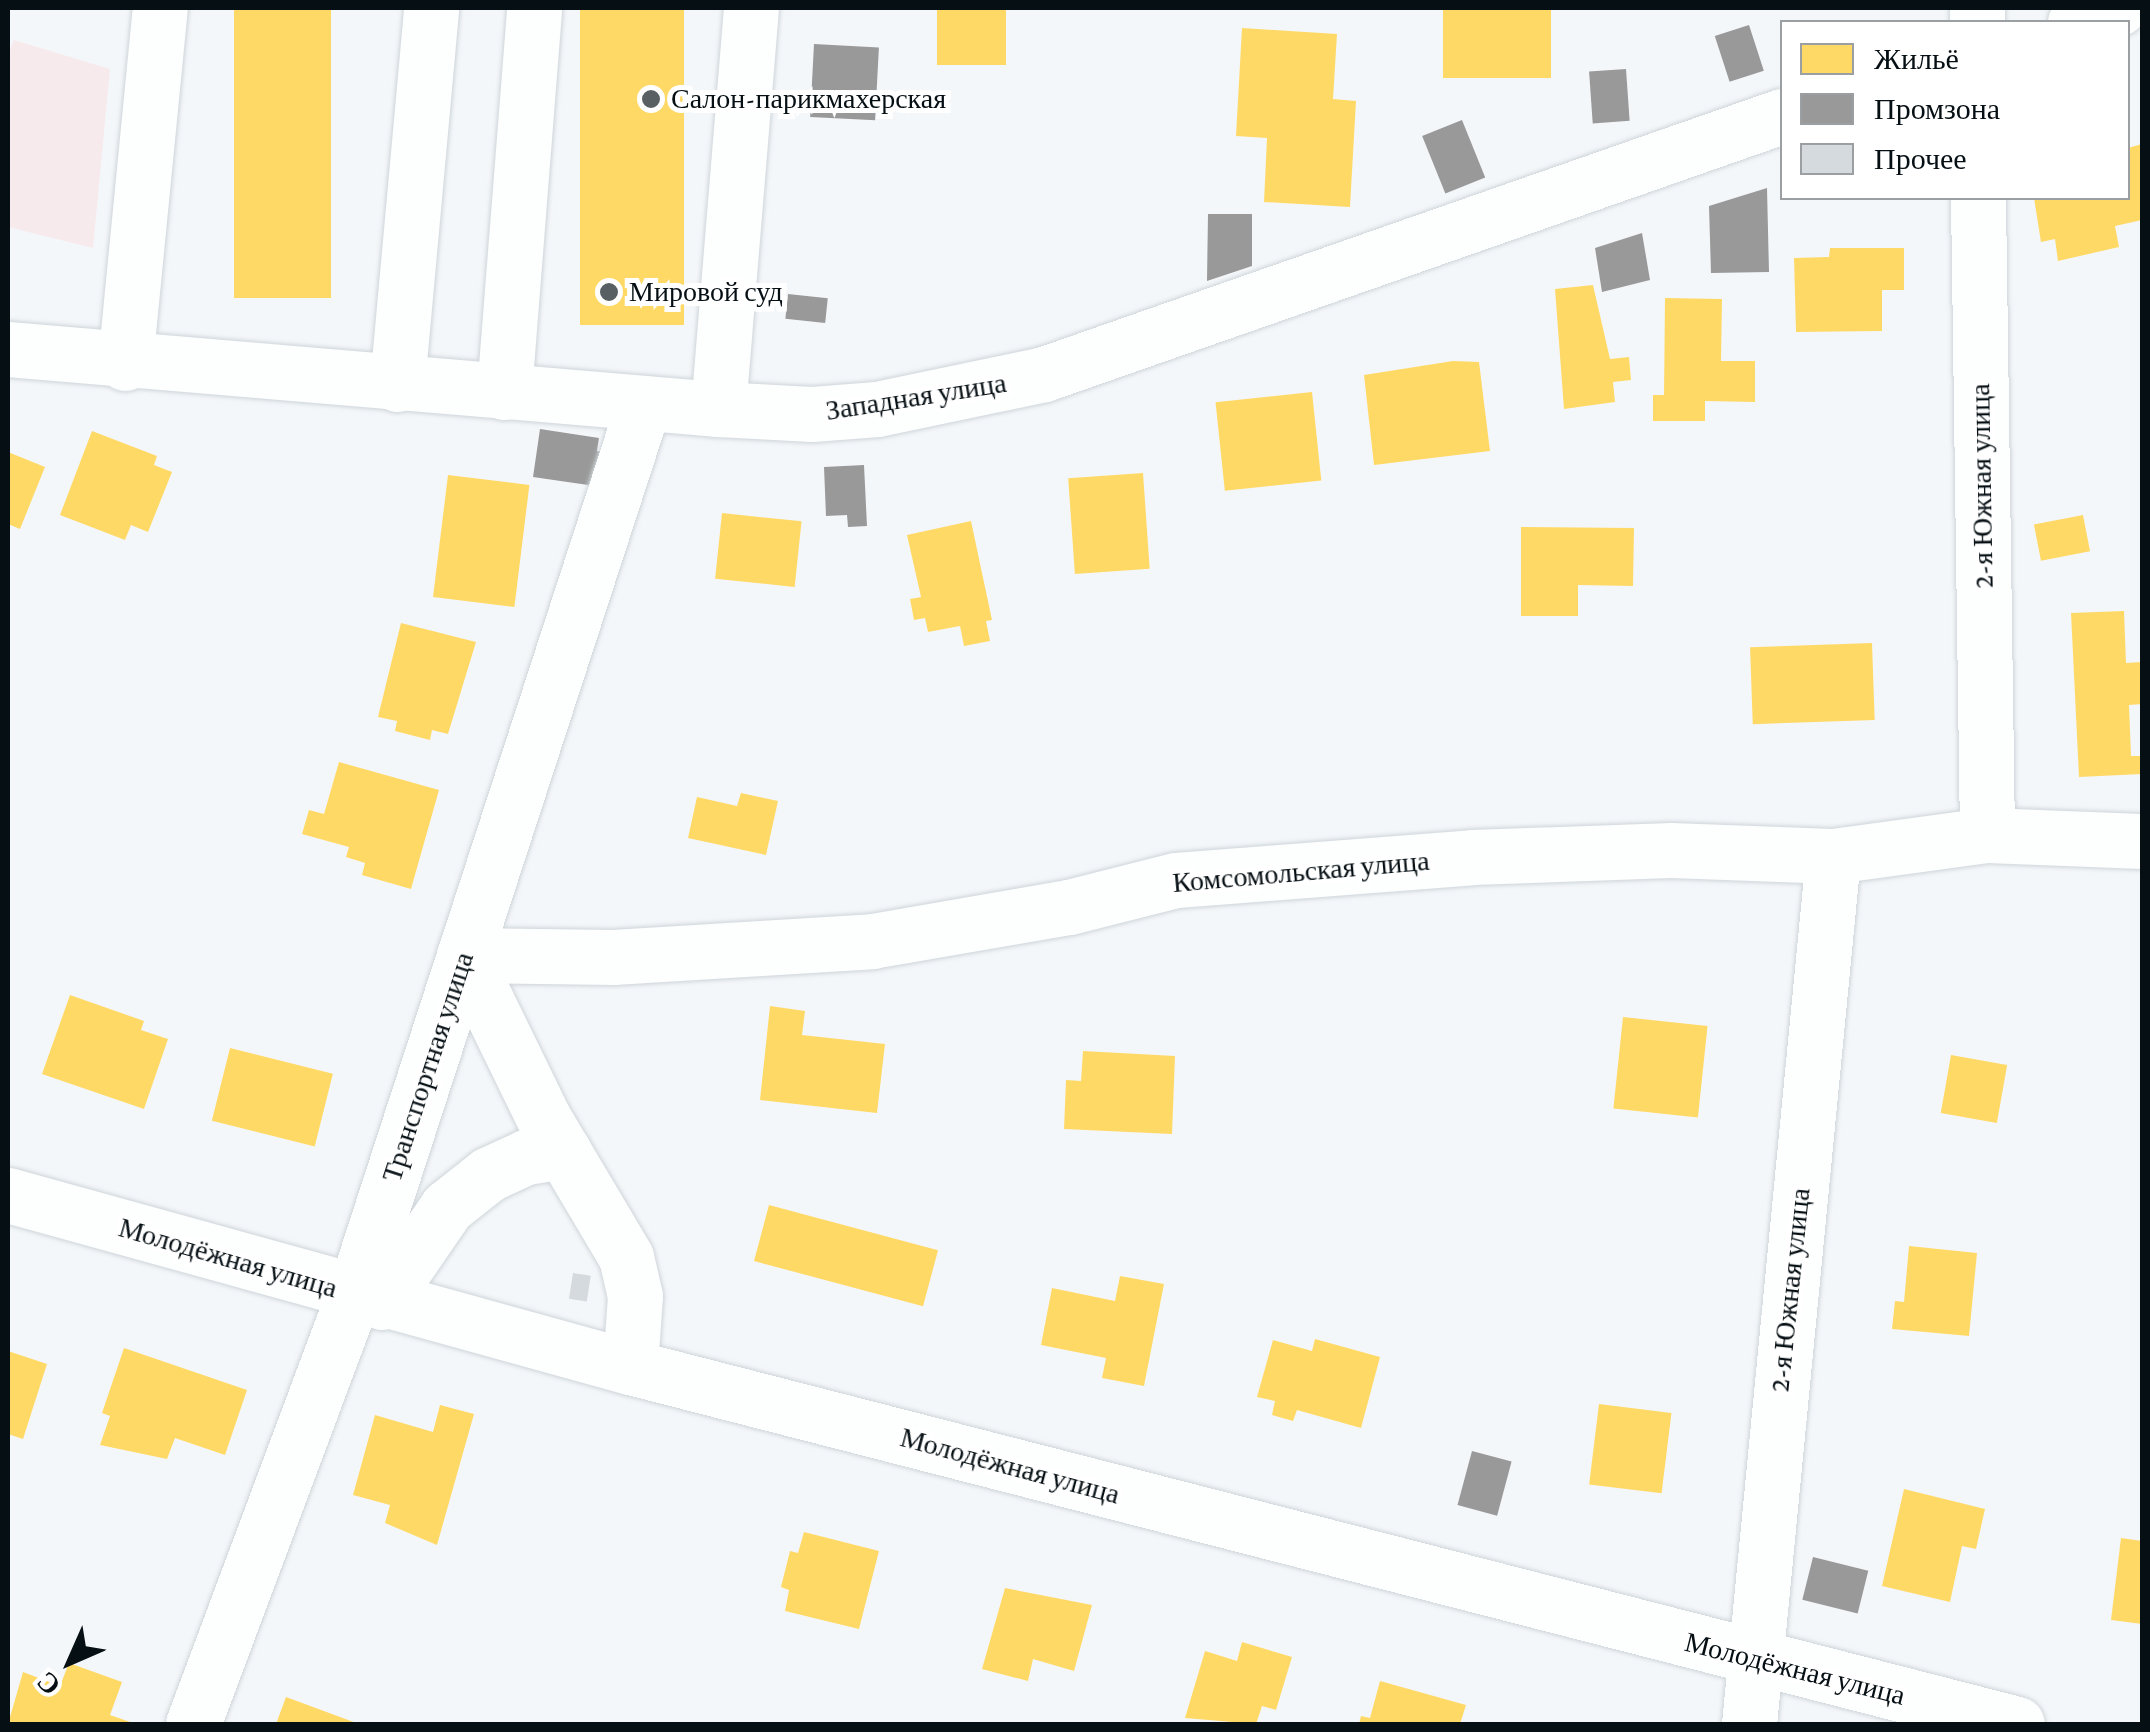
<!DOCTYPE html>
<html>
<head>
<meta charset="utf-8">
<style>
  body { margin:0 }
  #map { position:relative; width:2150px; height:1732px; overflow:hidden; background:#f4f7fa; font-family:"Crimson Pro",serif }
  div>[style] { position:absolute }
  .green>* { inset:0; background:#f7eaec }
  .homes>* { inset:0; background:#ffd966; transform-origin:0 0 }
  .industry>* { inset:0; background:#999; transform-origin:0 0 }
  .building>* { inset:0; background:#d4dade; transform-origin:0 0 }
  .roads { filter:drop-shadow(0 0 2px #ced5d9) drop-shadow(0 0 2px #ced5d9) }
  .minor>* { height:55px; margin:-27.5px; padding:0 27.5px; transform-origin:27.5px; border-radius:27.5px; background:#fdfefe }
  .dots>* { width:28px; height:28px; translate:-50% -50%; box-sizing:border-box; border:5px solid #fff; border-radius:50% }
  span { translate:-50% -50%; white-space:nowrap; text-align:center; line-height:1.15; -webkit-text-stroke:10px #fff; paint-order:stroke }
  .poi-label { font-size:28px; color:#060f14 }
  .left { translate:0 -50%; text-align:left }
  .street-label { font-size:28px; color:#060f14 }
  .frame { position:absolute; inset:0; border:10px solid #060f14; pointer-events:none }
  .legend { position:absolute; left:1780px; top:20px; width:350px; height:180px; box-sizing:border-box; background:#fff; border:2px solid #9b9fa1; margin:0; padding:12px 18px; list-style:none; font-size:30px; color:#060f14 }
  .legend li { display:flex; align-items:center; gap:20px; height:50px }
  .legend b { width:50px; border:2px solid #9b9fa1 }
  .north { position:absolute; left:20px; top:1612px; width:100px; height:100px; -webkit-text-stroke:8px #fff; paint-order:stroke; rotate:225deg; font-size:28px; font-weight:700; line-height:40px; text-align:center; color:#060f14 }
  .north::after { content:''; display:block; margin:auto; width:35px; height:45px; background:#060f14; clip-path:polygon(50% 0,100% 100%,50% 72%,0 100%) }
</style>
</head>
<body>
<div id="map">
  <div class="green">
    <i style="clip-path:polygon(14px 40px,110px 69px,93px 248px,8px 227px,8px 54px)"></i>
  </div>
  <div class="homes">
    <i style="left:234px;top:8px;width:97px;height:290px"></i>
    <i style="left:580px;top:8px;width:104px;height:317px"></i>
    <i style="left:937px;top:8px;width:69px;height:57px"></i>
    <i style="left:1443px;top:8px;width:108px;height:70px"></i>
    <i style="clip-path:polygon(1242px 28px,1337px 34px,1333px 99px,1356px 101px,1350px 207px,1264px 202px,1267px 138px,1236px 136px)"></i>
    <i style="clip-path:polygon(2142px 144px,2142px 220px,2115px 226px,2119px 247px,2058px 261px,2055px 239px,2041px 242px,2034px 198px,2128px 198px,2128px 148px)"></i>
    <i style="clip-path:polygon(1830px 248px,1904px 248px,1904px 290px,1882px 290px,1882px 331px,1796px 332px,1794px 258px,1829px 257px)"></i>
    <i style="clip-path:polygon(1593px 285px,1610px 359px,1629px 357px,1631px 380px,1613px 382px,1615px 402px,1564px 409px,1555px 289px)"></i>
    <i style="clip-path:polygon(1665px 298px,1722px 299px,1721px 361px,1755px 361px,1755px 402px,1705px 401px,1705px 421px,1653px 421px,1653px 395px,1664px 395px)"></i>
    <i style="clip-path:polygon(1453px 361px,1479px 362px,1490px 451px,1374px 465px,1364px 375px)"></i>
    <i style="left:1312px;top:392px;width:89px;height:97px;rotate:84deg"></i>
    <i style="clip-path:polygon(92px 431px,157px 456px,154px 465px,172px 472px,148px 532px,131px 525px,125px 540px,60px 515px)"></i>
    <i style="clip-path:polygon(8px 452px,45px 467px,20px 529px,8px 524px)"></i>
    <i style="left:1143px;top:473px;width:96px;height:75px;rotate:86deg"></i>
    <i style="left:448px;top:475px;width:82px;height:123px;rotate:7deg"></i>
    <i style="left:722px;top:513px;width:80px;height:66px;rotate:6deg"></i>
    <i style="left:2083px;top:515px;width:37px;height:50px;rotate:79deg"></i>
    <i style="clip-path:polygon(971px 521px,992px 620px,986px 621px,990px 641px,964px 646px,960px 626px,928px 632px,925px 618px,914px 620px,910px 599px,921px 597px,907px 535px)"></i>
    <i style="clip-path:polygon(1521px 527px,1634px 528px,1633px 586px,1578px 585px,1578px 616px,1521px 616px)"></i>
    <i style="clip-path:polygon(2124px 611px,2126px 663px,2142px 662px,2142px 704px,2129px 705px,2131px 756px,2142px 756px,2142px 774px,2079px 777px,2071px 613px)"></i>
    <i style="clip-path:polygon(401px 623px,476px 642px,448px 734px,432px 730px,430px 740px,395px 731px,397px 721px,378px 717px)"></i>
    <i style="left:1872px;top:643px;width:77px;height:122px;rotate:88deg"></i>
    <i style="clip-path:polygon(339px 762px,439px 790px,411px 889px,362px 875px,365px 863px,346px 857px,349px 847px,302px 834px,309px 810px,324px 814px)"></i>
    <i style="clip-path:polygon(741px 793px,778px 801px,766px 855px,688px 838px,697px 797px,737px 806px)"></i>
    <i style="clip-path:polygon(70px 995px,144px 1021px,141px 1030px,168px 1039px,144px 1109px,42px 1074px)"></i>
    <i style="clip-path:polygon(770px 1006px,805px 1011px,802px 1035px,885px 1044px,877px 1113px,760px 1100px)"></i>
    <i style="left:1623px;top:1017px;width:85px;height:92px;rotate:6deg"></i>
    <i style="left:230px;top:1048px;width:106px;height:75px;rotate:14deg"></i>
    <i style="clip-path:polygon(1083px 1051px,1175px 1056px,1172px 1134px,1064px 1129px,1066px 1080px,1081px 1081px)"></i>
    <i style="left:1951px;top:1055px;width:57px;height:59px;rotate:10deg"></i>
    <i style="left:769px;top:1205px;width:175px;height:58px;rotate:15deg"></i>
    <i style="clip-path:polygon(1909px 1246px,1977px 1253px,1969px 1336px,1892px 1329px,1895px 1301px,1904px 1302px)"></i>
    <i style="clip-path:polygon(1120px 1276px,1164px 1284px,1144px 1386px,1102px 1378px,1106px 1358px,1041px 1345px,1052px 1288px,1115px 1301px)"></i>
    <i style="clip-path:polygon(1315px 1339px,1380px 1357px,1361px 1428px,1297px 1410px,1293px 1421px,1272px 1415px,1275px 1401px,1257px 1397px,1273px 1340px,1312px 1351px)"></i>
    <i style="clip-path:polygon(124px 1348px,247px 1390px,225px 1455px,175px 1438px,167px 1459px,100px 1445px,110px 1416px,102px 1413px)"></i>
    <i style="clip-path:polygon(8px 1351px,47px 1364px,23px 1439px,8px 1434px)"></i>
    <i style="left:1599px;top:1404px;width:73px;height:81px;rotate:7deg"></i>
    <i style="clip-path:polygon(440px 1405px,474px 1414px,437px 1545px,385px 1523px,390px 1505px,353px 1495px,375px 1415px,433px 1432px)"></i>
    <i style="clip-path:polygon(1904px 1489px,1985px 1509px,1976px 1549px,1962px 1546px,1950px 1602px,1882px 1586px)"></i>
    <i style="clip-path:polygon(804px 1532px,879px 1551px,859px 1629px,785px 1611px,789px 1590px,781px 1587px,790px 1551px,798px 1553px)"></i>
    <i style="clip-path:polygon(2121px 1538px,2142px 1541px,2142px 1624px,2111px 1620px)"></i>
    <i style="clip-path:polygon(1005px 1588px,1092px 1605px,1074px 1671px,1033px 1659px,1028px 1681px,982px 1669px)"></i>
    <i style="clip-path:polygon(1242px 1642px,1292px 1657px,1276px 1710px,1262px 1706px,1256px 1724px,1185px 1718px,1205px 1651px,1237px 1661px)"></i>
    <i style="clip-path:polygon(69px 1663px,122px 1682px,110px 1715px,136px 1724px,8px 1724px,23px 1672px,60px 1686px)"></i>
    <i style="clip-path:polygon(1380px 1681px,1466px 1705px,1460px 1724px,1359px 1724px,1361px 1716px,1370px 1718px)"></i>
    <i style="clip-path:polygon(286px 1697px,359px 1724px,276px 1724px)"></i>
  </div>
  <div class="industry">
    <i style="left:1749px;top:25px;width:48px;height:36px;rotate:72deg"></i>
    <i style="left:814px;top:44px;width:65px;height:73px;rotate:3deg"></i>
    <i style="left:1626px;top:69px;width:52px;height:37px;rotate:86deg"></i>
    <i style="left:1462px;top:120px;width:62px;height:43px;rotate:68deg"></i>
    <i style="clip-path:polygon(1767px 188px,1769px 272px,1711px 273px,1709px 206px)"></i>
    <i style="clip-path:polygon(1208px 214px,1252px 214px,1252px 266px,1207px 281px)"></i>
    <i style="clip-path:polygon(1642px 233px,1650px 280px,1602px 292px,1595px 248px)"></i>
    <i style="left:788px;top:294px;width:40px;height:25px;rotate:6deg"></i>
    <i style="clip-path:polygon(540px 429px,599px 438px,597px 451px,607px 453px,602px 487px,533px 477px)"></i>
    <i style="clip-path:polygon(864px 465px,867px 526px,848px 527px,847px 515px,826px 516px,824px 467px)"></i>
    <i style="left:1472px;top:1451px;width:41px;height:56px;rotate:15deg"></i>
    <i style="left:1813px;top:1557px;width:57px;height:44px;rotate:14deg"></i>
  </div>
  <div class="building">
    <i style="left:573px;top:1273px;width:18px;height:26px;rotate:9deg"></i>
  </div>
  <div class="roads">
    <div class="minor">
      <i style="left:1977px;top:8px;width:14px;rotate:90deg"></i>
      <i style="left:2075px;top:22px;width:46px;rotate:-17.7deg"></i>
      <i style="left:1978px;top:198px;width:637px;rotate:89.19deg"></i>
      <i style="left:8px;top:349px;width:713px;rotate:4.83deg"></i>
      <i style="left:718px;top:409px;width:94px;rotate:3deg"></i>
      <i style="left:812px;top:414px;width:65px;rotate:-4.4deg"></i>
      <i style="left:877px;top:409px;width:171px;rotate:-11.8deg"></i>
      <i style="left:1044px;top:374px;width:782px;rotate:-19.27deg"></i>
      <i style="left:125px;top:363px;width:357px;rotate:-84.4deg"></i>
      <i style="left:397px;top:384px;width:378px;rotate:-84.8deg"></i>
      <i style="left:504px;top:392px;width:385px;rotate:-85.5deg"></i>
      <i style="left:718px;top:409px;width:402px;rotate:-85.3deg"></i>
      <i style="left:8px;top:1195px;width:645px;rotate:15.46deg"></i>
      <i style="left:630px;top:1367px;width:1432px;rotate:14.43deg"></i>
      <i style="left:382px;top:1302px;width:115px;rotate:-55.6deg"></i>
      <i style="left:447px;top:1207px;width:53px;rotate:-38.2deg"></i>
      <i style="left:489px;top:1174px;width:41px;rotate:-24.7deg"></i>
      <i style="left:526px;top:1157px;width:38px;rotate:-9deg"></i>
      <i style="left:630px;top:1367px;width:71px;rotate:-86deg"></i>
      <i style="left:635px;top:1296px;width:40px;rotate:-103deg"></i>
      <i style="left:626px;top:1257px;width:161px;rotate:-120.7deg"></i>
      <i style="left:544px;top:1119px;width:182px;rotate:-116deg"></i>
      <i style="left:464px;top:955px;width:149px;rotate:0.8deg"></i>
      <i style="left:613px;top:957px;width:259px;rotate:-3.5deg"></i>
      <i style="left:872px;top:941px;width:200px;rotate:-9.8deg"></i>
      <i style="left:1069px;top:907px;width:110px;rotate:-14.2deg"></i>
      <i style="left:1176px;top:880px;width:297px;rotate:-4.4deg"></i>
      <i style="left:1472px;top:857px;width:199px;rotate:-2deg"></i>
      <i style="left:1671px;top:850px;width:162px;rotate:2.1deg"></i>
      <i style="left:1833px;top:856px;width:155px;rotate:-7.8deg"></i>
      <i style="left:1987px;top:835px;width:155px;rotate:2.2deg"></i>
      <i style="left:193px;top:1724px;width:459px;rotate:-69.5deg"></i>
      <i style="left:354px;top:1294px;width:937px;rotate:-71.97deg"></i>
      <i style="left:1749px;top:1724px;width:872px;rotate:-84.47deg"></i>
    </div>
  </div>
  <div class="dots">
    <i style="left:651px;top:99px;background:#596064"></i>
    <i style="left:609px;top:292px;background:#596064"></i>
  </div>
  <div class="poi-label">
    <span class="left" style="left:671px;top:99px">Салон-парикмахерская</span>
    <span class="left" style="left:629px;top:292px">Мировой суд</span>
  </div>
  <div class="street-label">
    <span style="left:916px;top:397px;rotate:-9deg">Западная улица</span>
    <span style="left:1982px;top:486px;rotate:-91deg">2-я Южная улица</span>
    <span style="left:1301px;top:872px;rotate:-5deg">Комсомольская улица</span>
    <span style="left:428px;top:1067px;rotate:-72deg">Транспортная улица</span>
    <span style="left:228px;top:1258px;rotate:16deg">Молодёжная улица</span>
    <span style="left:1790px;top:1290px;rotate:-84deg">2-я Южная улица</span>
    <span style="left:1010px;top:1466px;rotate:15deg">Молодёжная улица</span>
    <span style="left:1795px;top:1669px;rotate:14deg">Молодёжная улица</span>
  </div>
  <div class="frame"></div>
  <ul class="legend">
  <li><b style="height:28px;background:#ffd966"></b>Жильё</li>
  <li><b style="height:28px;background:#999"></b>Промзона</li>
  <li><b style="height:28px;background:#d4dade"></b>Прочее</li>
  </ul>
  <div class="north">С</div>
</div>
</body>
</html>
